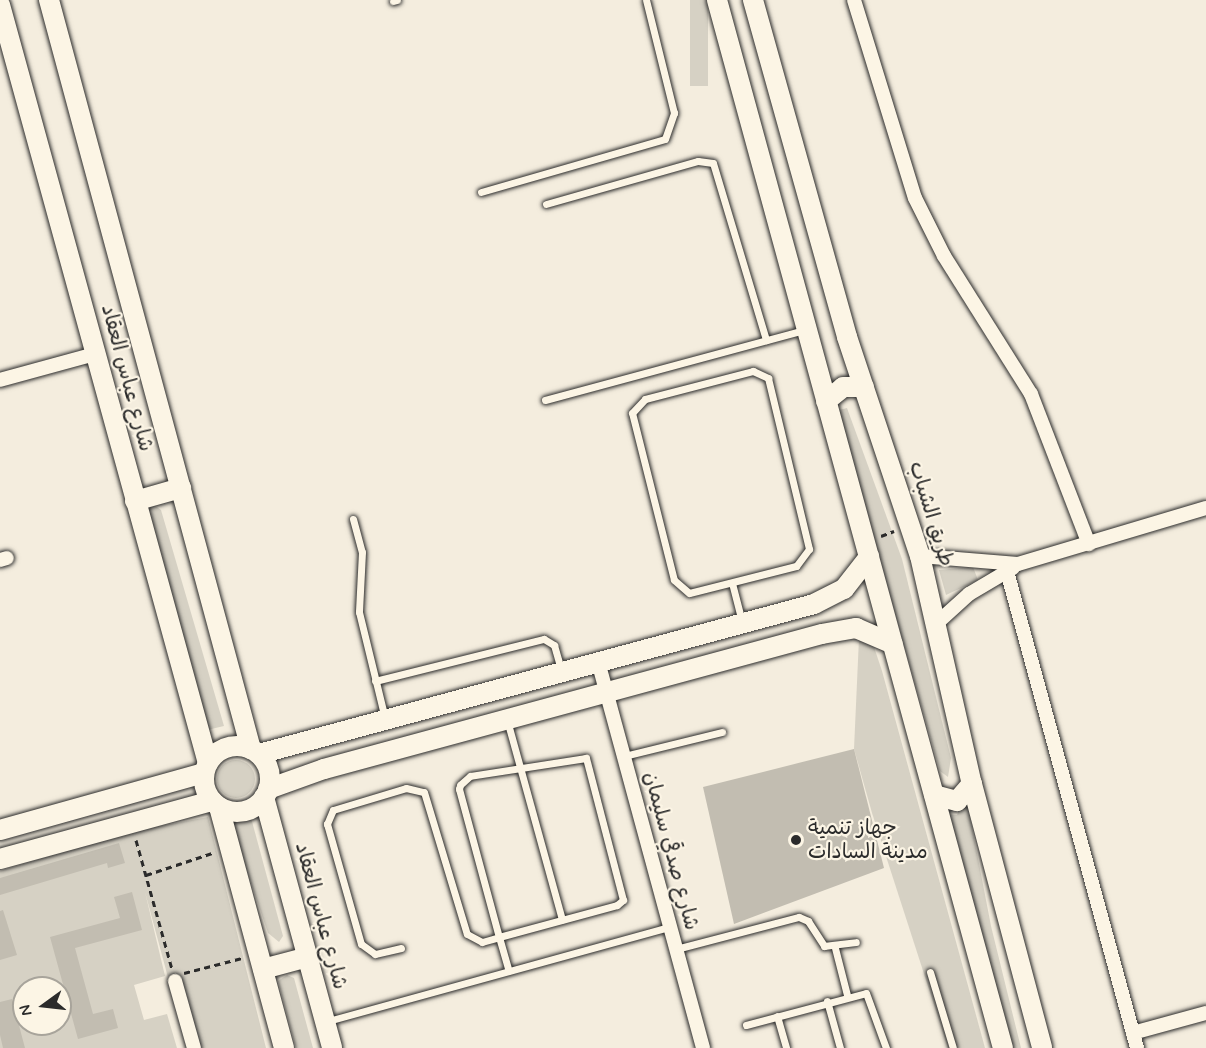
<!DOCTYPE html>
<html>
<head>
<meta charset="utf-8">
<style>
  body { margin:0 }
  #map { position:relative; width:1206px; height:1048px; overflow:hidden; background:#f4edde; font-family:Mynerve,"Playpen Sans Arabic",sans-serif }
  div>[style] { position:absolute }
  .green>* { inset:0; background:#d6d1c4; transform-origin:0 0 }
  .round { border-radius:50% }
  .building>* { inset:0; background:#c2bdb1 }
  .path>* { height:3px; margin-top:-1.5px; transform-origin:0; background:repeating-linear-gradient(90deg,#2b2b2b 0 6px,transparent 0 10.5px) }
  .roads { filter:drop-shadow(0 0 2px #2b2b2b) drop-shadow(0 0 2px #2b2b2b) }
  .lane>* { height:7px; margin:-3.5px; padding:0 3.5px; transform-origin:3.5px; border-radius:3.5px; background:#fcf5e5 }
  .street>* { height:14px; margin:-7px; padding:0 7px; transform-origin:7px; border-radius:7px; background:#fcf5e5 }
  .secondary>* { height:20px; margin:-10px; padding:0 10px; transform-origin:10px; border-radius:10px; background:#fcf5e5 }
  .secondary>.ring { margin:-10px; padding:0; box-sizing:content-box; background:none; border:20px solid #fcf5e5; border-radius:50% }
  .dots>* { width:16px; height:16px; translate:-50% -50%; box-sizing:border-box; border:3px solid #fcf5e5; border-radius:50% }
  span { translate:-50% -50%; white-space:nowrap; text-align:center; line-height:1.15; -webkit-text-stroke:4.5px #fcf5e5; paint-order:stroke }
  .street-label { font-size:21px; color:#2b2b2b }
  .poi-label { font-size:21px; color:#2b2b2b }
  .left { translate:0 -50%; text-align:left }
  .north { position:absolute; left:12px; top:976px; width:60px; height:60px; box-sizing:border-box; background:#fcf5e5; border:2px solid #a8a49b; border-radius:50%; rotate:255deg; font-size:16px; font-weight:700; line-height:24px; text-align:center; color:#2b2b2b }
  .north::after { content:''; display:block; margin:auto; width:21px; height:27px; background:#2b2b2b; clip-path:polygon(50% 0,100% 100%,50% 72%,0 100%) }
</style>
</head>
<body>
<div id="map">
  <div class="green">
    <i style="left:690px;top:0;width:18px;height:86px"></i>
    <i style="clip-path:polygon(847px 408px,902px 559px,951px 758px,948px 777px,940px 771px,839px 417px,839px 410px)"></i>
    <i style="clip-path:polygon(154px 505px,161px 510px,224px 726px,207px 730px,147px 511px)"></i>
    <i style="clip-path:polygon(973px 567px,978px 580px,946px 595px,939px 570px)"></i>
    <i style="clip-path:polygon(859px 638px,874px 647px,882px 671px,985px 1048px,948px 1048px,872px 813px,854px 749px)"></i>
    <i class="round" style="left:217px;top:760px;width:38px;height:38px"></i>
    <i style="clip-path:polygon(965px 791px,991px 926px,1021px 1048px,1010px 1048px,945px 814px,957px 815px)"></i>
    <i style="clip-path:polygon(250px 814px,283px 936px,279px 942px,268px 933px,230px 821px)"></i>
    <i style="clip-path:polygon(evenodd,208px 817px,266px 1048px,187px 1048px,145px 892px,165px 976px,134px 985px,144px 1020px,167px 1014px,177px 1048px,0 1048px,0 871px,129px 832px,208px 817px,24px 988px,60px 988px,60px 1024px,24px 1024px,24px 988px)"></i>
    <i style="clip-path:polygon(287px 975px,294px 978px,313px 1048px,296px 1048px,278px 981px)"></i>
  </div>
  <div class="building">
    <i style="clip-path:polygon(854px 749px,884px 868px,734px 924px,703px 787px)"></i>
    <i style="clip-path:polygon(119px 843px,125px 863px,108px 868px,107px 863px,0 895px,0 878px)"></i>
    <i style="clip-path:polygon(132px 892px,142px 930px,75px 948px,93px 1014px,113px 1009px,118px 1028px,78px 1039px,50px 937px,120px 918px,114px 897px)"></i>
    <i style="clip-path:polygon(3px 910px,17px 955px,0 960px,0 911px)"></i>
    <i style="clip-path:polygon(12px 999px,25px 1048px,3px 1048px,0 1035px,0 1002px)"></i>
  </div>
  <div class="path">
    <i style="left:881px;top:536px;width:14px;rotate:-21deg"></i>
    <i style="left:136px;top:840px;width:134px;rotate:74.4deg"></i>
    <i style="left:146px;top:875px;width:73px;rotate:-18.4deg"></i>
    <i style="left:184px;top:973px;width:60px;rotate:-14.5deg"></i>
  </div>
  <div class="roads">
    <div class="lane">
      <i style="left:393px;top:1px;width:4px;rotate:-14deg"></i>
      <i style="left:481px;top:192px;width:191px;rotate:-16.1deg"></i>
      <i style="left:665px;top:139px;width:28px;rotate:-71deg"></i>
      <i style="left:674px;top:113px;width:116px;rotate:-103.9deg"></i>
      <i style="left:546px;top:204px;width:158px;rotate:-15.8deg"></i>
      <i style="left:698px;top:161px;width:15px;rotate:8deg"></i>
      <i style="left:713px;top:163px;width:185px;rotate:73.3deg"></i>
      <i style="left:753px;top:371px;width:17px;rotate:25deg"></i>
      <i style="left:768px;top:378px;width:176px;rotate:76.5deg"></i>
      <i style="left:809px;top:549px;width:21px;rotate:127deg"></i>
      <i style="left:796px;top:566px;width:110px;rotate:165.8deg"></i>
      <i style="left:689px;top:593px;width:20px;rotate:-139deg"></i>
      <i style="left:674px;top:580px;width:172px;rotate:-104.1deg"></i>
      <i style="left:632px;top:413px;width:19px;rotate:-47deg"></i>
      <i style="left:645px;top:399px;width:112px;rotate:-14.5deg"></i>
      <i style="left:545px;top:400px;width:268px;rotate:-15.1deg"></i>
      <i style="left:353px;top:519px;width:34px;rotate:75deg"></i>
      <i style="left:362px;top:552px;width:60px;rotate:92.9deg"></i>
      <i style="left:359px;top:612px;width:110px;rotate:76.3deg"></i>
      <i style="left:732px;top:583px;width:40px;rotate:75.6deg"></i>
      <i style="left:375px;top:681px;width:174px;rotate:-14deg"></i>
      <i style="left:544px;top:639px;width:12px;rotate:31deg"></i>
      <i style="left:554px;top:645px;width:26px;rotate:74deg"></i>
      <i style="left:507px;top:720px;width:207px;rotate:74.6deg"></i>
      <i style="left:624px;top:756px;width:101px;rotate:-13.8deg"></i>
      <i style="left:401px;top:948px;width:27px;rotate:167deg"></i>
      <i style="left:375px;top:954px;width:17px;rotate:-144deg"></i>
      <i style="left:361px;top:944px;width:125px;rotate:-105.8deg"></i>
      <i style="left:327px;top:824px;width:15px;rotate:-67deg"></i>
      <i style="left:333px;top:810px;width:76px;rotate:-16.8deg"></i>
      <i style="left:406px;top:788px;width:18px;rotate:13deg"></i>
      <i style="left:424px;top:792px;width:148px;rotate:73.2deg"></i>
      <i style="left:467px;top:934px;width:17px;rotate:28deg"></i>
      <i style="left:482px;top:942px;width:18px;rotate:-16deg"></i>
      <i style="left:499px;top:937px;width:122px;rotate:-15.2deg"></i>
      <i style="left:617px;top:905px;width:8px;rotate:-40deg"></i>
      <i style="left:623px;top:900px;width:147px;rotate:-104.6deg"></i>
      <i style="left:586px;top:758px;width:117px;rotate:171.2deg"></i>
      <i style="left:470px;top:776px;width:13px;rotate:138deg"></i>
      <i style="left:460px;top:785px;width:4px;rotate:104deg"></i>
      <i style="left:459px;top:789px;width:153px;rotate:74.9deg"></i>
      <i style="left:499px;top:937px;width:35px;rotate:74deg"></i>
      <i style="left:835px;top:948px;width:49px;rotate:75.7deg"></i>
      <i style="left:676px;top:949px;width:127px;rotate:-14.6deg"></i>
      <i style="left:799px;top:917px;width:10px;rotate:24deg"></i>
      <i style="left:808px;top:921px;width:30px;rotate:57deg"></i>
      <i style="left:824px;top:946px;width:32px;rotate:-7deg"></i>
      <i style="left:930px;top:972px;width:79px;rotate:73.2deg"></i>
      <i style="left:827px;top:1001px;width:49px;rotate:74.5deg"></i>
      <i style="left:777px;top:1016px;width:33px;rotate:74deg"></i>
      <i style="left:328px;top:1021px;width:355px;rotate:-15.4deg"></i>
      <i style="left:746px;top:1025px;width:124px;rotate:-14.9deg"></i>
      <i style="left:866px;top:993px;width:59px;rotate:70deg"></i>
    </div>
    <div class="street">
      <i style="left:854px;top:0;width:207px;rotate:72.9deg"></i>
      <i style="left:915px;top:198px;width:65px;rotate:63.4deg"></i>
      <i style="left:944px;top:256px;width:163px;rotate:57.8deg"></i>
      <i style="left:1031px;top:394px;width:161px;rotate:68.9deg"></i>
      <i style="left:0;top:380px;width:98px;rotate:-15.3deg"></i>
      <i style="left:920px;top:556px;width:98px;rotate:4.7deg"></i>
      <i style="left:1018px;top:564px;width:196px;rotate:-16.6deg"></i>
      <i style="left:0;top:560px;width:7px;rotate:-16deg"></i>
      <i style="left:1005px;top:564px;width:502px;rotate:74.74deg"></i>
      <i style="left:937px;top:623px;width:43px;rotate:-42.2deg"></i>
      <i style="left:969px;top:594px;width:51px;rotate:-30.6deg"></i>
      <i style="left:599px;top:665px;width:397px;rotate:74.8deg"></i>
      <i style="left:175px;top:981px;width:70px;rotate:74.2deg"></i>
      <i style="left:1133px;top:1033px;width:76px;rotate:-15.3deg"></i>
    </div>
    <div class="secondary">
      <i style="left:49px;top:0;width:776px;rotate:74.91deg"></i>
      <i style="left:717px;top:0;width:1086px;rotate:74.74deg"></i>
      <i style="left:753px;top:0;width:350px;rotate:74.4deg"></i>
      <i style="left:847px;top:337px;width:231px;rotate:71.6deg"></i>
      <i style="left:920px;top:556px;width:234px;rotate:77.2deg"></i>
      <i style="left:972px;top:784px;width:273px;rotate:75.1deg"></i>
      <i style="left:0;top:5px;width:786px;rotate:74.66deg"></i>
      <i style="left:826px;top:401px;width:22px;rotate:-39deg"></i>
      <i style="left:843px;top:387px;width:21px"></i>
      <i style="left:135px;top:501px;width:48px;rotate:-15.8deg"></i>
      <i class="ring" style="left:204px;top:746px;width:46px;height:46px"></i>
      <i style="left:259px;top:754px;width:575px;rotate:-15.12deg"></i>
      <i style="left:814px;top:604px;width:34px;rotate:-27deg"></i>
      <i style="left:844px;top:589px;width:41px;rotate:-52deg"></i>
      <i style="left:268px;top:789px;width:59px;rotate:-19.7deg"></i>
      <i style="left:324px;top:769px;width:516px;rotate:-15.17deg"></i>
      <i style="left:822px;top:634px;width:35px;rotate:-10deg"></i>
      <i style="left:856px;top:628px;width:40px;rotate:23.4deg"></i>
      <i style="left:934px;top:795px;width:24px;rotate:15deg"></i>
      <i style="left:957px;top:801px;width:23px;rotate:-49deg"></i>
      <i style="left:264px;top:797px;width:260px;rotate:74.8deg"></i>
      <i style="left:219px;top:807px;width:250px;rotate:74.9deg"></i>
      <i style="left:0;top:830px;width:212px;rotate:-15.6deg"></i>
      <i style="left:0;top:859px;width:220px;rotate:-15.3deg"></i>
      <i style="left:263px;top:969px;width:47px;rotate:-14.9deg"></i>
    </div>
  </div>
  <div class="dots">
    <i style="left:796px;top:840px;background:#2b2b2b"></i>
  </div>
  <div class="street-label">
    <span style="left:127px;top:378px;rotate:75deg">شارع عباس العقاد</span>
    <span style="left:931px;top:514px;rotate:73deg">طريق الشباب</span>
    <span style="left:671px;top:851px;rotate:75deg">شارع صدقي سليمان</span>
    <span style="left:321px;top:916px;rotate:75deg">شارع عباس العقاد</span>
  </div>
  <div class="poi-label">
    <span class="left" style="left:808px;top:840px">جهاز تنمية<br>مدينة السادات</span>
  </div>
  <div class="north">N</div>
</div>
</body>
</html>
